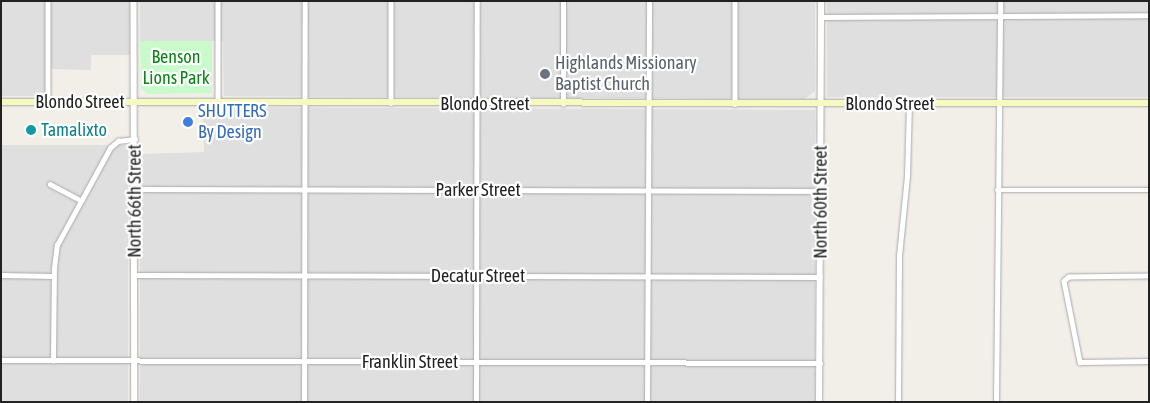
<!DOCTYPE html>
<html>
<head>
<meta charset="utf-8">
<style>
  body { margin:0 }
  #map { position:relative; width:1150px; height:403px; overflow:hidden; background:#f2efe9; font-family:"Asap Condensed",sans-serif }
  div>[style] { position:absolute }
  .residential>* { inset:0; background:#e0dfdf; transform-origin:0 0 }
  .park>* { inset:0; background:#c8facc }
  .roads { filter:drop-shadow(0 0 1px #a9a9a9) drop-shadow(0 0 1px #a9a9a9) }
  .minor>* { height:4.5px; margin:-2.25px; padding:0 2.25px; transform-origin:2.25px; border-radius:2.25px; background:#fff }
  .tertiary>* { height:5.5px; margin:-2.75px; padding:0 2.75px; transform-origin:2.75px; border-radius:2.75px; background:#fff }
  .secondary>* { height:6px; margin:-3px; padding:0 3px; transform-origin:3px; border-radius:3px; background:#f7fabf }
  .dots>* { width:14px; height:14px; translate:-50% -50%; box-sizing:border-box; border:2px solid #fff; border-radius:50% }
  span { translate:-50% -50%; white-space:nowrap; text-align:center; line-height:1.15; -webkit-text-stroke:4.5px #fff; paint-order:stroke }
  .park-label { font-size:18px; color:#0c8416 }
  .worship-label { font-size:18px; color:#5b616d }
  .left { translate:0 -50%; text-align:left }
  .street-label { font-size:18px; color:#222 }
  .shop-label { font-size:18px; color:#366cbe }
  .culture-label { font-size:18px; color:#0d838f }
  .frame { position:absolute; inset:0; border:2px solid #222; pointer-events:none }
</style>
</head>
<body>
<div id="map">
  <div class="residential">
    <i style="clip-path:polygon(1px 1px,131px 1px,131px 55px,91px 55px,91px 70px,51px 69px,51px 96px,1px 96px)"></i>
    <i style="clip-path:polygon(140px 1px,815px 1px,815px 91px,805px 99px,224px 96px,223px 41px,140px 41px)"></i>
    <i style="left:827px;top:1px;width:322px;height:96px"></i>
    <i style="clip-path:polygon(203px 107px,815px 110px,815px 402px,140px 402px,140px 154px,204px 152px)"></i>
    <i style="left:128px;top:145px;width:257px;height:127px;rotate:90deg"></i>
  </div>
  <div class="park">
    <i style="clip-path:polygon(140px 41px,212px 41px,212px 93px,147px 94px,141px 88px)"></i>
  </div>
  <div class="roads">
    <div class="minor">
      <i style="left:48px;top:1px;width:101px;rotate:90deg"></i>
      <i style="left:218px;top:1px;width:102px;rotate:90deg"></i>
      <i style="left:391px;top:1px;width:102px;rotate:90deg"></i>
      <i style="left:735px;top:1px;width:103px;rotate:90deg"></i>
      <i style="left:821px;top:17px;width:328px;rotate:-0.3deg"></i>
      <i style="left:563px;top:104px;width:103px;rotate:-90deg"></i>
      <i style="left:50px;top:184px;width:34px;rotate:28deg"></i>
      <i style="left:135px;top:189px;width:686px;rotate:0.17deg"></i>
      <i style="left:997px;top:190px;width:152px"></i>
      <i style="left:1px;top:275px;width:52px;rotate:1.1deg"></i>
      <i style="left:135px;top:275px;width:685px;rotate:0.17deg"></i>
      <i style="left:1149px;top:276px;width:80px;rotate:179.3deg"></i>
      <i style="left:1069px;top:277px;width:6px;rotate:141deg"></i>
      <i style="left:1064px;top:281px;width:83px;rotate:78.8deg"></i>
      <i style="left:1080px;top:362px;width:69px;rotate:-0.8deg"></i>
      <i style="left:1px;top:360px;width:819px;rotate:0.21deg"></i>
      <i style="left:53px;top:361px;width:93px;rotate:-89.4deg"></i>
      <i style="left:54px;top:268px;width:23px;rotate:-83deg"></i>
      <i style="left:57px;top:245px;width:111px;rotate:-61.3deg"></i>
      <i style="left:110px;top:148px;width:11px;rotate:-41deg"></i>
      <i style="left:118px;top:141px;width:17px;rotate:-7deg"></i>
      <i style="left:304px;top:402px;width:401px;rotate:-89.9deg"></i>
      <i style="left:476px;top:402px;width:401px;rotate:-89.9deg"></i>
      <i style="left:647px;top:402px;width:401px;rotate:-89.7deg"></i>
      <i style="left:898px;top:402px;width:146px;rotate:-89.6deg"></i>
      <i style="left:899px;top:256px;width:80px;rotate:-84.3deg"></i>
      <i style="left:907px;top:176px;width:72px;rotate:-88.4deg"></i>
      <i style="left:996px;top:402px;width:401px;rotate:-89.4deg"></i>
    </div>
    <div class="tertiary">
      <i style="left:134px;top:1px;width:401px;rotate:89.9deg"></i>
      <i style="left:819px;top:402px;width:401px;rotate:-89.7deg"></i>
    </div>
    <div class="secondary">
      <i style="left:1px;top:102px;width:1148px;rotate:0.05deg"></i>
    </div>
  </div>
  <div class="dots">
    <i style="left:545px;top:74px;background:#6b7280"></i>
    <i style="left:188px;top:122px;background:#3f7fe0"></i>
    <i style="left:31px;top:130px;background:#0f9aa8"></i>
  </div>
  <div class="park-label">
    <span style="left:176px;top:68px">Benson<br>Lions Park</span>
  </div>
  <div class="worship-label">
    <span class="left" style="left:555px;top:74px">Highlands Missionary<br>Baptist Church</span>
  </div>
  <div class="street-label">
    <span style="left:80px;top:102px">Blondo Street</span>
    <span style="left:485px;top:104px">Blondo Street</span>
    <span style="left:890px;top:104px">Blondo Street</span>
    <span style="left:478px;top:190px">Parker Street</span>
    <span style="left:135px;top:201px;rotate:-90deg">North 66th Street</span>
    <span style="left:821px;top:202px;rotate:-90deg">North 60th Street</span>
    <span style="left:478px;top:276px">Decatur Street</span>
    <span style="left:410px;top:362px">Franklin Street</span>
  </div>
  <div class="shop-label">
    <span class="left" style="left:198px;top:122px">SHUTTERS<br>By Design</span>
  </div>
  <div class="culture-label">
    <span class="left" style="left:41px;top:130px">Tamalixto</span>
  </div>
  <div class="frame"></div>
</div>
</body>
</html>
